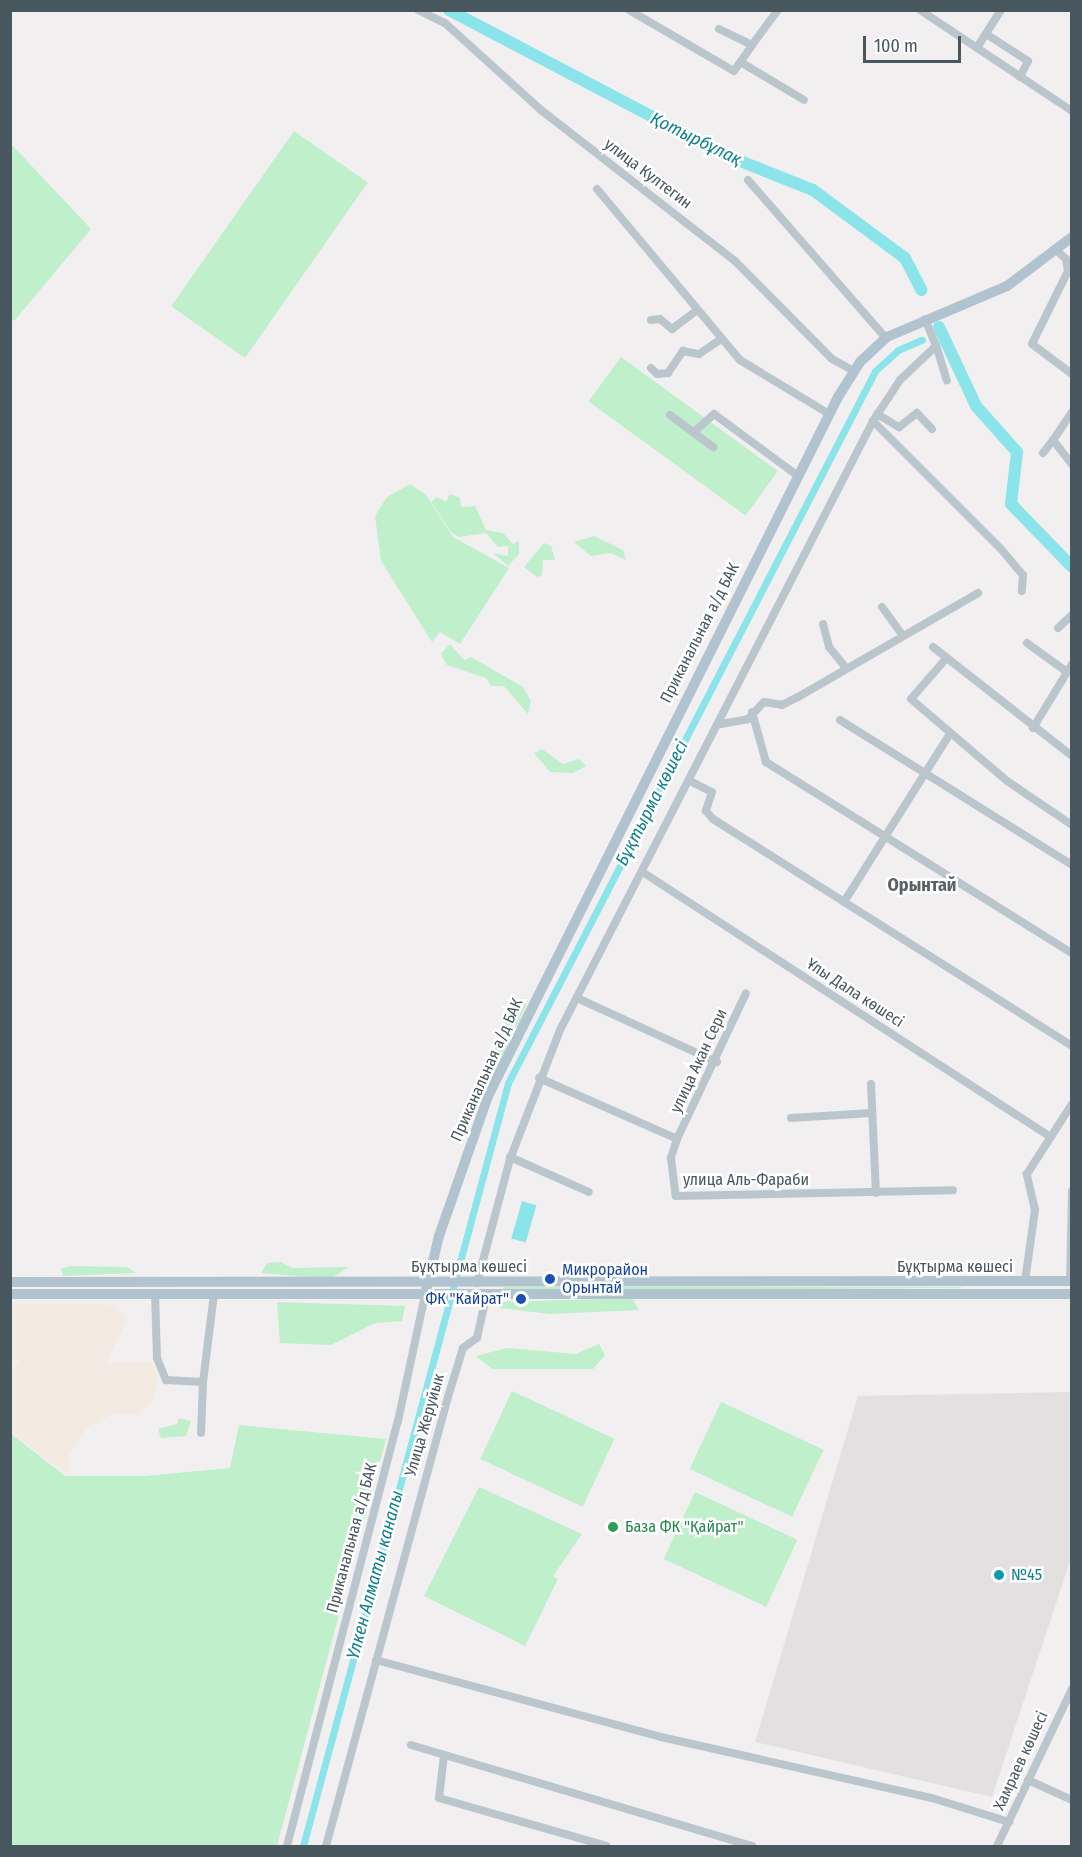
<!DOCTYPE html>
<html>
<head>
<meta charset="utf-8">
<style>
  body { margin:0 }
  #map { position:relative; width:1082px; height:1857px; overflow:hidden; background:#f2eff0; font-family:"Fira Sans Condensed",sans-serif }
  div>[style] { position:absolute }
  .education>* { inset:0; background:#e3e0e2 }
  .green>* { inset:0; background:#bfefcb; transform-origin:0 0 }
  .sand>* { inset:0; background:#f3eae1 }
  .water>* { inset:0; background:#8ce4eb; transform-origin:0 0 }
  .canal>* { height:7px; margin:-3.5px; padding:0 3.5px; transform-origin:3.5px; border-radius:3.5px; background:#8ce4eb }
  .river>* { height:12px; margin:-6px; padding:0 6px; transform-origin:6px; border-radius:6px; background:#8ce4eb }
  .minor>* { height:8px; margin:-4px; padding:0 4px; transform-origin:4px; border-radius:4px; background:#bbc6cc }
  .major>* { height:10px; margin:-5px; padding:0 5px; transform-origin:5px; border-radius:5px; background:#b0c3ce }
  .dots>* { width:16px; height:16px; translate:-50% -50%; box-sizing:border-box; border:3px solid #fff; border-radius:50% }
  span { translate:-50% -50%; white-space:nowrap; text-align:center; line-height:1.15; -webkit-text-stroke:5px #fff; paint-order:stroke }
  .street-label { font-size:16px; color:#48565d }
  .transit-label { font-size:16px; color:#164399 }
  .left { translate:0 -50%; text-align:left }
  .right { translate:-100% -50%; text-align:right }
  .leisure-label { font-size:16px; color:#27864d }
  .culture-label { font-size:16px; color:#0d838f }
  .water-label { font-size:18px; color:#0f828b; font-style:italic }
  .neighbourhood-label { font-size:18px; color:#5c6164; font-weight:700 }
  .frame { position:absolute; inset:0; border:12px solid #48565d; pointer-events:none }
  .scale { position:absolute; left:863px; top:36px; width:98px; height:27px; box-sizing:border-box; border:3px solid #48565d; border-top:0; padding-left:8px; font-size:18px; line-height:21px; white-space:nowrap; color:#48565d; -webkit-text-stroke:4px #fff; paint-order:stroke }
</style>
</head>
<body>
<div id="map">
  <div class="education">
    <i style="clip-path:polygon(1071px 1392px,1071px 1558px,992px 1797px,755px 1742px,858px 1396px)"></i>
  </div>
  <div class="green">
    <i style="left:294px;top:131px;width:90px;height:214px;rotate:35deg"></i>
    <i style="clip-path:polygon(11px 144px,91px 229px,14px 321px,10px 318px)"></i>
    <i style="left:621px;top:357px;width:194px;height:55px;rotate:36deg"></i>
    <i style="clip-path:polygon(410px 484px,426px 495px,453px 537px,509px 568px,460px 644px,440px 632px,432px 642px,381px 561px,375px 516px,387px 497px)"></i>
    <i style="clip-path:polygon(450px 494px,460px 498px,461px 507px,475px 506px,486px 530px,503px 533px,513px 544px,519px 541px,519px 554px,508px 566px,493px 553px,508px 556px,508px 546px,498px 547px,486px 533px,459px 537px,451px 532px,431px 502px,437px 497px,446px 502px)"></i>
    <i style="clip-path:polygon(594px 536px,623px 550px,626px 560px,611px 553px,591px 556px,574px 542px)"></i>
    <i style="clip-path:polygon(544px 543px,551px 546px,555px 560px,543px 560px,542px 575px,537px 577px,524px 567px)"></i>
    <i style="clip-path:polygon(450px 644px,464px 660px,471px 657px,523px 687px,531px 701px,528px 714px,504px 686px,491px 686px,486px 678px,447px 665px,441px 654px)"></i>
    <i style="clip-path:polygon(542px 749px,563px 764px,579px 759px,586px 766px,573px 773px,550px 772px,534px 753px)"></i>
    <i style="clip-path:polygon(524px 997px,526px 1006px,487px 1090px,480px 1092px,503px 1026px)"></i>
    <i style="clip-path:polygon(281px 1262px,292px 1268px,349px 1267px,330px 1279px,261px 1273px,267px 1263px)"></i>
    <i style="clip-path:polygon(70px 1266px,127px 1267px,136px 1273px,63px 1276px,61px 1269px)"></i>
    <i style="clip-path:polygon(503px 1287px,959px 1287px,963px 1288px,503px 1291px)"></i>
    <i style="clip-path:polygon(632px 1298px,639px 1310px,550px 1314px,500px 1308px,498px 1302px)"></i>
    <i style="clip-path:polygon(277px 1302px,405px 1306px,402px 1321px,375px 1323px,331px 1345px,280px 1343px)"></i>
    <i style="clip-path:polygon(599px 1344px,605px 1355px,593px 1369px,492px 1369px,476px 1356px,507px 1348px,576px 1354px)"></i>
    <i style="left:512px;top:1391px;width:113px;height:75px;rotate:25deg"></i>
    <i style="left:721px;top:1402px;width:113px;height:74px;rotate:25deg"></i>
    <i style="clip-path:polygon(179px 1418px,191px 1421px,186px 1436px,161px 1438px,158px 1429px,177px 1424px)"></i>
    <i style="clip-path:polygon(239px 1425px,386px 1439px,277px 1846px,11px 1846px,10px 1433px,65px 1476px,145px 1476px,230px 1468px)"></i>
    <i style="clip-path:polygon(479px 1487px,582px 1534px,553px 1576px,558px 1579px,525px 1646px,424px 1596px)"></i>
    <i style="left:695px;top:1492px;width:113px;height:74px;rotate:25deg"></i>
  </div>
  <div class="sand">
    <i style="clip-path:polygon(11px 1304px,113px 1305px,127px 1320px,106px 1363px,151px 1362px,158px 1376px,152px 1403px,137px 1415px,113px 1414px,87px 1428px,69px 1455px,70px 1476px,11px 1433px,11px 1368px,22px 1361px,11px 1360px)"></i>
  </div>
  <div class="water">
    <i style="left:522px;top:1201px;width:15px;height:39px;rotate:16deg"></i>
  </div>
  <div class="canal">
    <i style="left:303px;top:1846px;width:790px;rotate:-74.96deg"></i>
    <i style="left:508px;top:1083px;width:801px;rotate:-62.73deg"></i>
    <i style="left:875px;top:371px;width:31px;rotate:-42deg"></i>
    <i style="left:898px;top:350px;width:26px;rotate:-23deg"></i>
  </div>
  <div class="river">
    <i style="left:449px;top:10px;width:312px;rotate:27.7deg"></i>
    <i style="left:725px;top:155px;width:95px;rotate:21.7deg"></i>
    <i style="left:813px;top:190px;width:114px;rotate:36.5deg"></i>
    <i style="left:905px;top:258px;width:36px;rotate:63deg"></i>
    <i style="left:939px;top:327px;width:87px;rotate:64.9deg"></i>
    <i style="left:976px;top:406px;width:62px;rotate:48.3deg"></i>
    <i style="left:1017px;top:452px;width:52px;rotate:96.6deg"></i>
    <i style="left:1011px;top:504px;width:88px;rotate:45.9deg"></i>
  </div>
  <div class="minor">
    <i style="left:418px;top:10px;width:30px;rotate:26deg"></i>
    <i style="left:445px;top:23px;width:130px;rotate:42.2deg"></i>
    <i style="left:541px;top:110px;width:247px;rotate:37.9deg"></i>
    <i style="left:736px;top:262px;width:136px;rotate:45.3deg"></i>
    <i style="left:832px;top:359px;width:25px;rotate:29deg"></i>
    <i style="left:629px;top:10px;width:121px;rotate:30.2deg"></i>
    <i style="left:734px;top:71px;width:32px;rotate:-55deg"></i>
    <i style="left:920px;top:10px;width:182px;rotate:33.6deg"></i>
    <i style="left:719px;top:29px;width:37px;rotate:26deg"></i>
    <i style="left:752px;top:45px;width:44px;rotate:-53.4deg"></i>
    <i style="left:986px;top:34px;width:50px;rotate:32.7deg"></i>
    <i style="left:1028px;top:61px;width:18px;rotate:117deg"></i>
    <i style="left:978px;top:46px;width:43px;rotate:-57.4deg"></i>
    <i style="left:742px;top:63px;width:72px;rotate:30.8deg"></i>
    <i style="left:748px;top:180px;width:210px;rotate:48.9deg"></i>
    <i style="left:597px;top:189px;width:223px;rotate:50.1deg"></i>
    <i style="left:740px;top:360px;width:104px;rotate:31.2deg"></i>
    <i style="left:1056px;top:250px;width:13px;rotate:42deg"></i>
    <i style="left:1066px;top:259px;width:12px;rotate:81deg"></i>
    <i style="left:1068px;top:271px;width:81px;rotate:116.3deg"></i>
    <i style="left:1032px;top:344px;width:50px;rotate:36.9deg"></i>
    <i style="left:651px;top:320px;width:9px;rotate:-6deg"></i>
    <i style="left:660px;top:319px;width:16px;rotate:40deg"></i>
    <i style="left:672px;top:329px;width:31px;rotate:-37deg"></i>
    <i style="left:936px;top:345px;width:37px;rotate:73deg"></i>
    <i style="left:651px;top:368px;width:8px;rotate:45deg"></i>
    <i style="left:657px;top:374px;width:11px;rotate:-5deg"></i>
    <i style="left:668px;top:373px;width:27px;rotate:-56deg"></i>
    <i style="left:683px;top:351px;width:16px;rotate:11deg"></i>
    <i style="left:699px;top:354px;width:27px;rotate:-34deg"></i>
    <i style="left:1072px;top:412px;width:34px;rotate:124deg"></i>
    <i style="left:1053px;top:440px;width:31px;rotate:52deg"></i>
    <i style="left:877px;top:414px;width:26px;rotate:31deg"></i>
    <i style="left:899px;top:427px;width:23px;rotate:-38deg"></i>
    <i style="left:917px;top:413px;width:22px;rotate:47deg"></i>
    <i style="left:670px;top:415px;width:54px;rotate:36.7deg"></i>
    <i style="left:873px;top:421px;width:181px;rotate:45deg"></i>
    <i style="left:1001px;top:549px;width:34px;rotate:50deg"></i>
    <i style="left:1023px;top:575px;width:16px;rotate:94deg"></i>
    <i style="left:694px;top:432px;width:27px;rotate:-42deg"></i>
    <i style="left:714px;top:414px;width:104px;rotate:36.4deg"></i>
    <i style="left:1043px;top:453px;width:16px;rotate:-52deg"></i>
    <i style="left:882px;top:607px;width:34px;rotate:54deg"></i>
    <i style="left:823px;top:624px;width:24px;rotate:75deg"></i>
    <i style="left:829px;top:647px;width:27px;rotate:51deg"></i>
    <i style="left:1058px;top:628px;width:19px;rotate:-43deg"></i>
    <i style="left:1027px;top:643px;width:49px;rotate:35.9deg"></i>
    <i style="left:933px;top:647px;width:177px;rotate:38.1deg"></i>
    <i style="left:944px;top:661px;width:50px;rotate:131deg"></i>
    <i style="left:911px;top:699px;width:126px;rotate:40.5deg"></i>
    <i style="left:1007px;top:781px;width:78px;rotate:34.1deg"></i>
    <i style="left:752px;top:712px;width:52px;rotate:74.4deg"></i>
    <i style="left:766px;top:762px;width:361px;rotate:32deg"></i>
    <i style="left:840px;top:720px;width:274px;rotate:32deg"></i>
    <i style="left:721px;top:724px;width:27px;rotate:-10deg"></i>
    <i style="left:748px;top:719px;width:23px;rotate:-47deg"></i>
    <i style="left:764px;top:702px;width:18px;rotate:9deg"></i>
    <i style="left:782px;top:705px;width:18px;rotate:-27deg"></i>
    <i style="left:798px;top:697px;width:208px;rotate:-30deg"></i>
    <i style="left:1033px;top:728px;width:75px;rotate:-58.6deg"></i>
    <i style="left:692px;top:782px;width:22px;rotate:27deg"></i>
    <i style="left:712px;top:792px;width:20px;rotate:108deg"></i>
    <i style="left:706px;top:811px;width:11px;rotate:49deg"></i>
    <i style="left:713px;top:819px;width:425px;rotate:32.3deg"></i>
    <i style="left:644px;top:873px;width:485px;rotate:33deg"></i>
    <i style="left:844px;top:902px;width:197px;rotate:-57.8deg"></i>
    <i style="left:577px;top:998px;width:154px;rotate:24.6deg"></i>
    <i style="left:539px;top:1078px;width:151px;rotate:23.8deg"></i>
    <i style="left:677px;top:1139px;width:20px;rotate:108deg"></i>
    <i style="left:671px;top:1158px;width:38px;rotate:83deg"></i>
    <i style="left:676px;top:1196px;width:277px;rotate:-1.2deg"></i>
    <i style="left:871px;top:1084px;width:109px;rotate:87.4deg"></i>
    <i style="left:791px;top:1118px;width:81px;rotate:-3.5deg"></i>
    <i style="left:677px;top:1139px;width:161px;rotate:-64.7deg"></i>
    <i style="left:510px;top:1157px;width:86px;rotate:23.9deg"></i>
    <i style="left:1025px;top:1281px;width:72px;rotate:-82deg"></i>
    <i style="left:1035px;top:1210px;width:37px;rotate:-103deg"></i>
    <i style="left:1027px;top:1174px;width:83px;rotate:-57.3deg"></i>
    <i style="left:1070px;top:1281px;width:90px;rotate:-88.7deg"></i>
    <i style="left:477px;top:1283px;width:128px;rotate:-75.1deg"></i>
    <i style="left:510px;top:1159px;width:138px;rotate:-68.8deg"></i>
    <i style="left:560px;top:1030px;width:685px;rotate:-62.8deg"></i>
    <i style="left:873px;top:421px;width:49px;rotate:-56.6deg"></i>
    <i style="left:900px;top:380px;width:50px;rotate:-43.4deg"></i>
    <i style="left:936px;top:346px;width:29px;rotate:-112deg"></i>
    <i style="left:155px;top:1294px;width:64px;rotate:88.2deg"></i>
    <i style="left:157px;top:1358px;width:24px;rotate:68deg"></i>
    <i style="left:166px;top:1380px;width:37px;rotate:3deg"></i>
    <i style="left:203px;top:1382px;width:51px;rotate:92.2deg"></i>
    <i style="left:203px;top:1382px;width:89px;rotate:-82.9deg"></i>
    <i style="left:376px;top:1660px;width:295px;rotate:15.1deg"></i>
    <i style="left:661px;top:1737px;width:278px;rotate:12.7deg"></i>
    <i style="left:932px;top:1798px;width:81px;rotate:17.3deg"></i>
    <i style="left:411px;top:1745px;width:356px;rotate:16.5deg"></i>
    <i style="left:444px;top:1755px;width:43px;rotate:96.6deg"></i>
    <i style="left:439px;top:1798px;width:174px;rotate:16deg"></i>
    <i style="left:1028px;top:1780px;width:48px;rotate:24.4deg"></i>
    <i style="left:287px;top:1846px;width:439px;rotate:-75.4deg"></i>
    <i style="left:398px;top:1421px;width:129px;rotate:-77.9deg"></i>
    <i style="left:326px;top:1846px;width:465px;rotate:-74.8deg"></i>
    <i style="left:448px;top:1397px;width:51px;rotate:-73deg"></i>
    <i style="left:463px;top:1348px;width:17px;rotate:-36deg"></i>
    <i style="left:477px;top:1338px;width:42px;rotate:-77.6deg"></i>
    <i style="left:997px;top:1846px;width:174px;rotate:-64.5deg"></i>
  </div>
  <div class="major">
    <i style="left:10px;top:1282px;width:1062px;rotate:-0.05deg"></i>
    <i style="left:10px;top:1294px;width:1062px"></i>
    <i style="left:425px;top:1295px;width:61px;rotate:-76.7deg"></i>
    <i style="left:439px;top:1236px;width:148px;rotate:-70.7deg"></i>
    <i style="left:488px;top:1096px;width:782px;rotate:-63.4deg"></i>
    <i style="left:838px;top:397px;width:41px;rotate:-57.8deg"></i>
    <i style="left:860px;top:362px;width:37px;rotate:-43deg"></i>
    <i style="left:887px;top:337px;width:130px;rotate:-23deg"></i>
    <i style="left:1007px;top:286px;width:81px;rotate:-37deg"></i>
  </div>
  <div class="dots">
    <i style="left:550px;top:1279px;background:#1a4fb4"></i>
    <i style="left:521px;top:1299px;background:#1a4fb4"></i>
    <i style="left:613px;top:1527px;background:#2e9e5b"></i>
    <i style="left:999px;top:1575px;background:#0f9aa8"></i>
  </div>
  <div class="street-label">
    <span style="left:648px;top:174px;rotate:37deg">улица Култегин</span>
    <span style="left:700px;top:633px;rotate:-63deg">Приканальная а/д БАК</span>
    <span style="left:855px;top:993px;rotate:33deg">Ұлы Дала көшесі</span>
    <span style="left:699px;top:1061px;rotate:-65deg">улица Акан Сери</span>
    <span style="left:487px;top:1070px;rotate:-66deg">Приканальная а/д БАК</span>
    <span style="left:746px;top:1180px">улица Аль-Фараби</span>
    <span style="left:469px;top:1267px">Бұқтырма көшесі</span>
    <span style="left:955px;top:1267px">Бұқтырма көшесі</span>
    <span style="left:425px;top:1425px;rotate:-74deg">Улица Жеруйык</span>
    <span style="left:352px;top:1538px;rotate:-75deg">Приканальная а/д БАК</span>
    <span style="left:1021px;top:1761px;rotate:-65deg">Хамраев көшесі</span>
  </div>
  <div class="transit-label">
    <span class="left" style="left:562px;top:1279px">Микрорайон<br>Орынтай</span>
    <span class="right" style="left:509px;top:1299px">ФК "Кайрат"</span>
  </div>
  <div class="leisure-label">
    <span class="left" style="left:625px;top:1527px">База ФК "Қайрат"</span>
  </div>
  <div class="culture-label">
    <span class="left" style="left:1011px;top:1575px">№45</span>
  </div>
  <div class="water-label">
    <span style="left:696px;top:139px;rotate:26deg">Қотырбұлақ</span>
    <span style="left:652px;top:803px;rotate:-63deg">Бұқтырма көшесі</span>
    <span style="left:375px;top:1575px;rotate:-75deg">Үлкен Алматы каналы</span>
  </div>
  <div class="neighbourhood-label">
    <span style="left:922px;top:885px">Орынтай</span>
  </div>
  <div class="frame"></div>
  <div class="scale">100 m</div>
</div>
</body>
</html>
